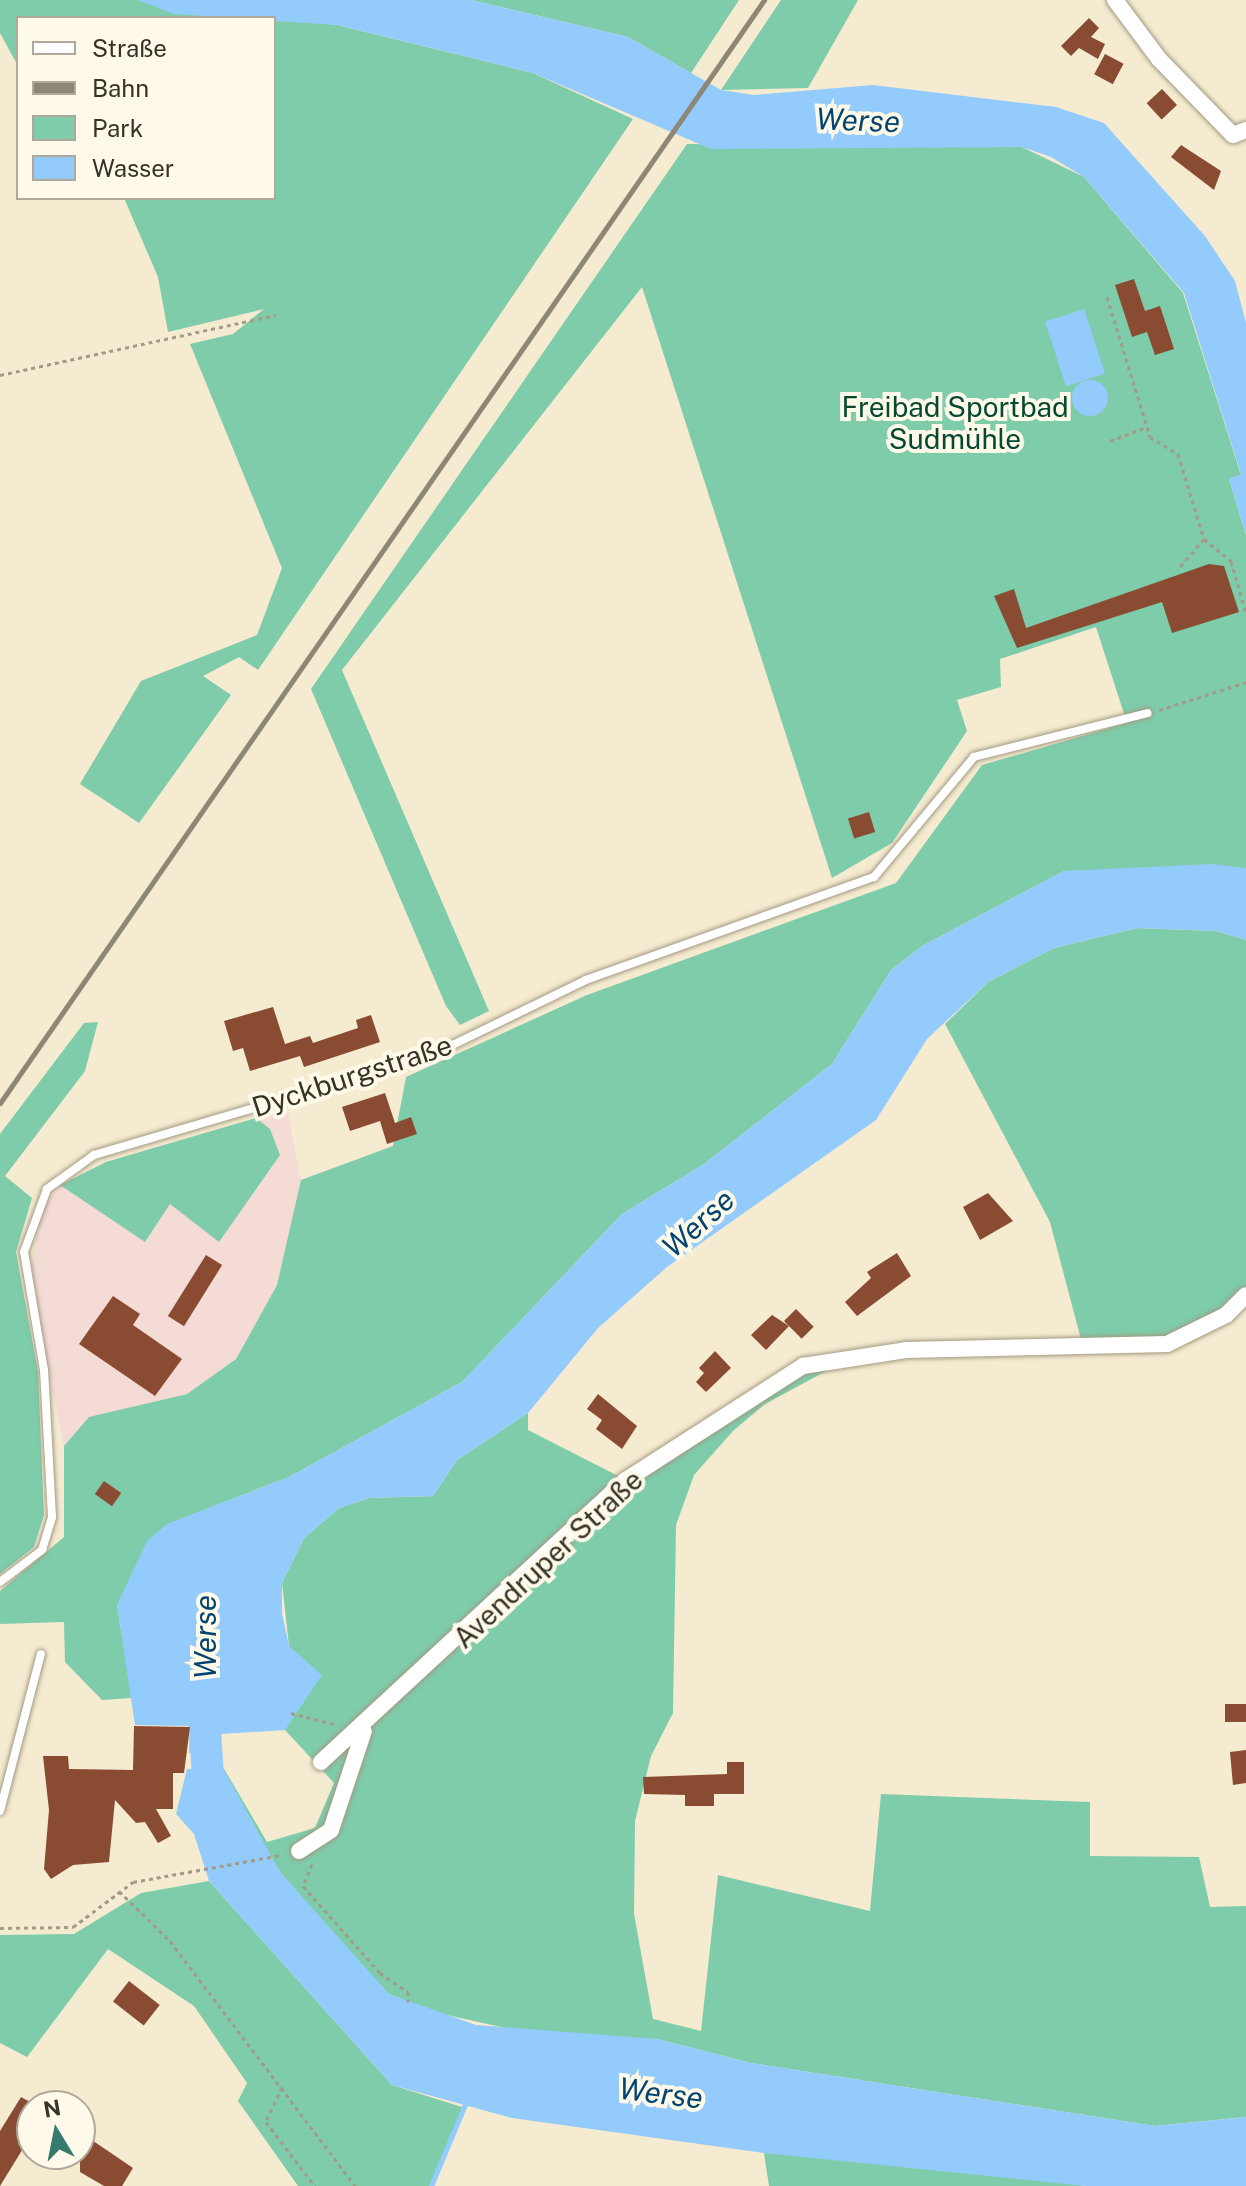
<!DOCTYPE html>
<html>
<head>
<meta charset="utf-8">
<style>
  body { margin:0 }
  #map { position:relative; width:1246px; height:2186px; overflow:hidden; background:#f5ebd1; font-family:"Public Sans",sans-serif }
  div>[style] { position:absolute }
  .commercial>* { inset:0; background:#f5dbd6 }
  .green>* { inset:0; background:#7eccaa }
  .water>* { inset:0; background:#94cbfd; transform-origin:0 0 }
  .round { border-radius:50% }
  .stream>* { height:5px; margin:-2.5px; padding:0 2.5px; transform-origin:2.5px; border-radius:2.5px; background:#94cbfd }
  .river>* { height:32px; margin:-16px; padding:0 16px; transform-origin:16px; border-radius:16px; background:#94cbfd }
  .building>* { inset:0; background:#894b32; transform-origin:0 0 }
  .path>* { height:3px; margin-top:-1.5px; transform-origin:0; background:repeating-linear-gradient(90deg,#a29b87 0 4px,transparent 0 8px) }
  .roads { filter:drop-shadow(0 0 2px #a39a81) drop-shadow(0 0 2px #a39a81) }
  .lane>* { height:8px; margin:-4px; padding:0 4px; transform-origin:4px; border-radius:4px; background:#fff }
  .street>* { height:16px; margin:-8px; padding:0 8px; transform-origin:8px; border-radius:8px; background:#fff }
  .rail>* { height:5px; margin:-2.5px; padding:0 2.5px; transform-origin:2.5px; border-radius:2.5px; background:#8d8775 }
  span { translate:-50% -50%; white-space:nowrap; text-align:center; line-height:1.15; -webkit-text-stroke:8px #fff9e9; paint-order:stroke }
  .park-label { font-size:28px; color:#064933 }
  .street-label { font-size:28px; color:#353227 }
  .water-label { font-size:30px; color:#024472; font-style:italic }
  .legend { position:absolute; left:16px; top:16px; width:260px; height:184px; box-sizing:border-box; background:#fff9e9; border:2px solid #aea99b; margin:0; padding:10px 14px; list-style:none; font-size:24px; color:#353227 }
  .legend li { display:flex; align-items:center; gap:16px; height:40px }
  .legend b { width:40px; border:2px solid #aea99b }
  .north { position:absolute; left:16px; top:2090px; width:80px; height:80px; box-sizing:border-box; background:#fff9e9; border:2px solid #aea99b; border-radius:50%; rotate:350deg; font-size:22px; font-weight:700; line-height:32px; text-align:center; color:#353227 }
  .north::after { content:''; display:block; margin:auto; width:28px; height:36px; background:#377b6f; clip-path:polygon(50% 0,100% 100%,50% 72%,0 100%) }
</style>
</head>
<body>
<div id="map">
  <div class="commercial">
    <i style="clip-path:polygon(287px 1109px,301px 1180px,277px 1285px,236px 1359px,187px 1394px,90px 1417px,64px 1446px,29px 1278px,42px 1210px,60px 1185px,106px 1162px)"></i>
  </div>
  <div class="green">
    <i style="clip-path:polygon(0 0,138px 0,337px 25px,533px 73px,633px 119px,258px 670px,239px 657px,203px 676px,231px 695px,139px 823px,80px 784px,141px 681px,257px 635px,282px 568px,190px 344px,233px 334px,264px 309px,168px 332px,158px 277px,124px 198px,274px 198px,274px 18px,18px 18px,18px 66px,0 33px)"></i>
    <i style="clip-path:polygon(471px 0,739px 0,691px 73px,628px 37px)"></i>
    <i style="clip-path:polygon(781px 0,858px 0,808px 88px,721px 90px)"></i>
    <i style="clip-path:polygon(687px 144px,1022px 147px,1084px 177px,1183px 293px,1241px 475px,1229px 479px,1246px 535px,1246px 868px,1064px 871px,922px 946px,891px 970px,832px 1064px,704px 1164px,622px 1214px,462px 1382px,289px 1477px,168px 1524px,117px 1605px,132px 1698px,102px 1700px,65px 1662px,64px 1622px,0 1624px,0 1591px,64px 1537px,64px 1446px,89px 1417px,187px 1394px,236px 1359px,277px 1285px,301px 1180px,393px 1146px,406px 1077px,587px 995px,896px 883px,982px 765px,1127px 723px,1096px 627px,1000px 659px,1001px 687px,957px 700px,967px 731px,892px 843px,832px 878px,642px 287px,342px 670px,489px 1011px,460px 1025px,446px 1006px,311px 689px)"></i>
    <i style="clip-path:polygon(1137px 928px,1216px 931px,1246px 940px,1246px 1295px,1167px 1344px,1083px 1347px,1050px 1222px,945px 1024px,988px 982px,1054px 948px)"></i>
    <i style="clip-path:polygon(98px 1022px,85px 1071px,5px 1176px,32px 1198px,16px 1252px,38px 1372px,44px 1515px,34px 1547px,0 1574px,0 1134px,84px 1023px)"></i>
    <i style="clip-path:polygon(256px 1118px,270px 1129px,280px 1155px,219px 1242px,170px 1204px,145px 1242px,60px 1185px,106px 1162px)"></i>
    <i style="clip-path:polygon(854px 1356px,765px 1404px,733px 1431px,694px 1475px,676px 1525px,673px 1713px,651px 1756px,635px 1821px,634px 1914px,653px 2019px,701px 2031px,718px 1875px,870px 1911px,881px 1794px,1090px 1802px,1090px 1856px,1199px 1857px,1210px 1907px,1246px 1906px,1246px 2117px,1155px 2126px,751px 2063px,657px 2039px,537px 2035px,438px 2013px,389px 1994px,355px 1963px,280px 1872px,228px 1789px,223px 1767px,267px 1842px,315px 1828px,334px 1783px,285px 1730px,289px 1646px,282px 1583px,304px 1538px,339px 1508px,369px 1498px,433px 1496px,457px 1460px,528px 1413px,528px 1430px,626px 1480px,803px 1366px)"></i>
    <i style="clip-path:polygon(209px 1881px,392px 2085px,465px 2108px,431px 2186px,298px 2186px,238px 2101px,247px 2083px,194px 2006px,108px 1949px,27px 2057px,0 2043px,0 1935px,74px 1934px,141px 1893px)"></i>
    <i style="clip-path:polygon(764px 2153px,880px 2160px,1087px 2186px,769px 2186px)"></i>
  </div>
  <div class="water">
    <i style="clip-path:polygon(138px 0,471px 0,628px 37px,721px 90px,754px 95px,873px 85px,1056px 107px,1104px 123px,1205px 236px,1235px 281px,1246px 323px,1246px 535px,1229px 479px,1241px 474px,1184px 293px,1084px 177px,1051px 157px,1022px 147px,711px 149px,533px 73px,337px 25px,174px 14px)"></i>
    <i style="left:1084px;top:309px;width:68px;height:41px;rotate:72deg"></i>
    <i class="round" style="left:1072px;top:380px;width:36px;height:36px"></i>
    <i style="clip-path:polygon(1212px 864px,1246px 868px,1246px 940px,1216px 931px,1137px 928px,1054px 948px,988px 982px,927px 1039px,876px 1120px,667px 1267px,598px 1328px,528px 1413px,457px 1460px,433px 1496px,369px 1498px,339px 1508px,304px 1538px,282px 1583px,282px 1613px,289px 1646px,322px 1675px,285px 1730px,221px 1734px,220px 1755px,189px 1753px,190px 1726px,135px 1725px,117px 1605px,147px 1541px,167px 1524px,289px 1477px,462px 1382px,622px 1214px,704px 1164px,832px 1064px,891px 970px,922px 946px,1064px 871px)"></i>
    <i style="clip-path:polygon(223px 1768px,280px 1872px,389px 1994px,476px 2025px,657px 2039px,751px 2063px,1155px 2126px,1246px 2117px,1246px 2186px,1087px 2186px,764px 2153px,512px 2118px,392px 2085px,209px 1881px,194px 1834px,176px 1814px,187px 1769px)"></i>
  </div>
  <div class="stream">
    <i style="left:431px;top:2186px;width:91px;rotate:-67.4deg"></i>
  </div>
  <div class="river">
    <i style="left:204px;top:1711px;width:101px;rotate:86.6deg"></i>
  </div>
  <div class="building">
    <i style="clip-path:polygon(1089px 18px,1099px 28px,1091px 37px,1105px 44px,1098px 59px,1079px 48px,1071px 56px,1061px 46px)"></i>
    <i style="left:1105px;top:54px;width:21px;height:23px;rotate:28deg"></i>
    <i style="left:1162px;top:89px;width:22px;height:21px;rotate:47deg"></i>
    <i style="clip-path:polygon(1181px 145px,1221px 171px,1214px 190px,1171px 157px)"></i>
    <i style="clip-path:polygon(1134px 279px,1145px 311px,1160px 306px,1174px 349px,1155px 355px,1147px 332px,1132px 337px,1115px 285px)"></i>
    <i style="clip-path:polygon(1209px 564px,1224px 566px,1239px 612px,1172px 633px,1162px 602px,1017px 648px,994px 596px,1014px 589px,1026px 628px)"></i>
    <i style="left:869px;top:812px;width:21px;height:22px;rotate:73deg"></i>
    <i style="clip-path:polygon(273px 1007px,285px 1044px,310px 1036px,313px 1043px,358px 1028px,356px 1020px,371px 1015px,380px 1042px,304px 1067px,300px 1056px,250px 1071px,243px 1048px,233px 1051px,224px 1021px)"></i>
    <i style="clip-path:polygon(385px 1093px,395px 1123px,411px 1117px,417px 1134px,387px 1144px,380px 1121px,350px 1131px,342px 1107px)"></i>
    <i style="clip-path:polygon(988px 1193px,1013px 1221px,980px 1240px,963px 1207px)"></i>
    <i style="clip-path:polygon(897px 1253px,911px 1276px,857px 1316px,845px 1302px,871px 1278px,867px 1272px)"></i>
    <i style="left:206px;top:1255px;width:19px;height:72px;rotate:32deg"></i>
    <i style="clip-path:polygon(113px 1296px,140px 1314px,133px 1325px,182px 1359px,155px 1396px,79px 1344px)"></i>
    <i style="left:796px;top:1309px;width:25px;height:17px;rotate:45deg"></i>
    <i style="clip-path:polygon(772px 1315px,789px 1326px,766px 1350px,751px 1335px)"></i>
    <i style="clip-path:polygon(715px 1351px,731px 1368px,706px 1392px,696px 1382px,704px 1373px,699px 1368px)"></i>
    <i style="clip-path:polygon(598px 1394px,637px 1426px,622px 1449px,596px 1429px,602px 1420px,587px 1409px)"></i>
    <i style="left:104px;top:1481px;width:21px;height:16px;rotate:35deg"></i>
    <i style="left:1246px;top:1704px;width:18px;height:21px;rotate:90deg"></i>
    <i style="clip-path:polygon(134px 1726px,190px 1727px,184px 1773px,173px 1773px,173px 1809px,156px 1809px,171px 1836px,158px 1843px,145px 1822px,136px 1823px,115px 1800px,109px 1862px,73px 1865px,51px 1879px,44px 1869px,49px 1810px,43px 1756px,68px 1756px,69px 1769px,133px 1770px)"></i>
    <i style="clip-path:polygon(1246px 1750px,1246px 1783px,1233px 1785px,1230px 1752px)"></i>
    <i style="clip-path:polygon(727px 1762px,744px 1762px,744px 1794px,714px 1794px,714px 1806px,685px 1806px,685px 1795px,644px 1794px,643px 1777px,727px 1774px)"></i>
    <i style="left:129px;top:1981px;width:39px;height:26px;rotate:38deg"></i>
    <i style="clip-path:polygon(21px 2097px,32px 2103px,32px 2134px,0 2186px,0 2131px)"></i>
    <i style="clip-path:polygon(80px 2132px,133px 2168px,122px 2186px,104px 2186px,80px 2172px)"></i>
  </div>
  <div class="path">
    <i style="left:1107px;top:297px;width:146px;rotate:72.9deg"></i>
    <i style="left:1150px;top:437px;width:33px;rotate:31deg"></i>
    <i style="left:1178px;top:454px;width:89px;rotate:73deg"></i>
    <i style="left:1204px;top:539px;width:40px;rotate:131deg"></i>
    <i style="left:0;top:375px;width:282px;rotate:-12.3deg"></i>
    <i style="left:1110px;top:441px;width:40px;rotate:-21deg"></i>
    <i style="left:1204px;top:539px;width:35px;rotate:39deg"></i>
    <i style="left:1231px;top:561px;width:54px;rotate:73.9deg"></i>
    <i style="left:1159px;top:710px;width:91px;rotate:-17.8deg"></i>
    <i style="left:291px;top:1713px;width:48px;rotate:14.6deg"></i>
    <i style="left:312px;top:1864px;width:24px;rotate:112deg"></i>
    <i style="left:303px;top:1886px;width:116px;rotate:48.5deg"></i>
    <i style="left:380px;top:1973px;width:34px;rotate:34deg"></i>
    <i style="left:408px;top:1992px;width:10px;rotate:90deg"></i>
    <i style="left:119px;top:1891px;width:71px;rotate:44.4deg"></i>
    <i style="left:170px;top:1941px;width:307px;rotate:52.9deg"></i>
    <i style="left:0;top:1928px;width:73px;rotate:-0.8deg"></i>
    <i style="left:73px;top:1927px;width:75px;rotate:-36.9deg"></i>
    <i style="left:133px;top:1882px;width:150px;rotate:-10.3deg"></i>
    <i style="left:282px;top:2087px;width:38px;rotate:115deg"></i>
    <i style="left:266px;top:2122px;width:81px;rotate:52.6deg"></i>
  </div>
  <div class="roads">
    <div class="lane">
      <i style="left:0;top:1582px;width:53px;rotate:-37.3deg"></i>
      <i style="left:42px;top:1550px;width:34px;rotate:-73deg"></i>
      <i style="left:52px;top:1517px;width:147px;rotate:-93.1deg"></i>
      <i style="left:44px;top:1370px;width:120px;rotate:-99.6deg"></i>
      <i style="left:24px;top:1252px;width:67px;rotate:-69.9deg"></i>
      <i style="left:47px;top:1189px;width:58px;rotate:-35.9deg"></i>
      <i style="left:94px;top:1155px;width:348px;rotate:-16.4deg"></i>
      <i style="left:428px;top:1057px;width:176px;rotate:-26deg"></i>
      <i style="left:586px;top:980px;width:306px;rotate:-19.7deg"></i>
      <i style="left:874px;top:877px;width:156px;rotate:-50.2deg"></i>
      <i style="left:974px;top:757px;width:179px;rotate:-14.2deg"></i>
      <i style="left:0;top:1811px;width:162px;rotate:-75.4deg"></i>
    </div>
    <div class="street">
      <i style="left:1115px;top:0;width:74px;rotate:53.3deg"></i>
      <i style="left:1159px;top:59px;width:106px;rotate:45.8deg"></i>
      <i style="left:1233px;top:135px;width:14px;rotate:-21deg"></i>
      <i style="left:321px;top:1762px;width:415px;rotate:-42.8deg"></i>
      <i style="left:626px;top:1480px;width:211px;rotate:-32.8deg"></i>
      <i style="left:803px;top:1366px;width:104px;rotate:-8.8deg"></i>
      <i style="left:906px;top:1350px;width:261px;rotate:-1.3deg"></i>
      <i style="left:1167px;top:1344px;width:66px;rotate:-26.2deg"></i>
      <i style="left:1226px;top:1315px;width:28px;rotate:-45deg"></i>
      <i style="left:299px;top:1851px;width:38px;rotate:-33deg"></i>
      <i style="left:331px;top:1830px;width:104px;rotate:-71.6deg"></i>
    </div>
  </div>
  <div class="rail">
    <i style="left:0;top:1103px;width:1342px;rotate:-55.29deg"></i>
  </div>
  <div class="park-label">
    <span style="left:955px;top:423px">Freibad Sportbad<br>Sudmühle</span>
  </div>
  <div class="street-label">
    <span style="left:352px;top:1076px;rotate:-18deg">Dyckburgstraße</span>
    <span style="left:548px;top:1559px;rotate:-43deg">Avendruper Straße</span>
  </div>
  <div class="water-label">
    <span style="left:858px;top:120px;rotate:2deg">Werse</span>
    <span style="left:698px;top:1223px;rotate:-42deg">Werse</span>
    <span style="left:205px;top:1637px;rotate:-90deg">Werse</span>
    <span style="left:661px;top:2093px;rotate:7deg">Werse</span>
  </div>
  <ul class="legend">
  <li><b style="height:10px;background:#fff"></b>Straße</li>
  <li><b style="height:10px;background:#8d8775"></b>Bahn</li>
  <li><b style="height:22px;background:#7eccaa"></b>Park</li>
  <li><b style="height:22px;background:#94cbfd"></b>Wasser</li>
  </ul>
  <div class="north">N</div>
</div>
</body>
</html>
